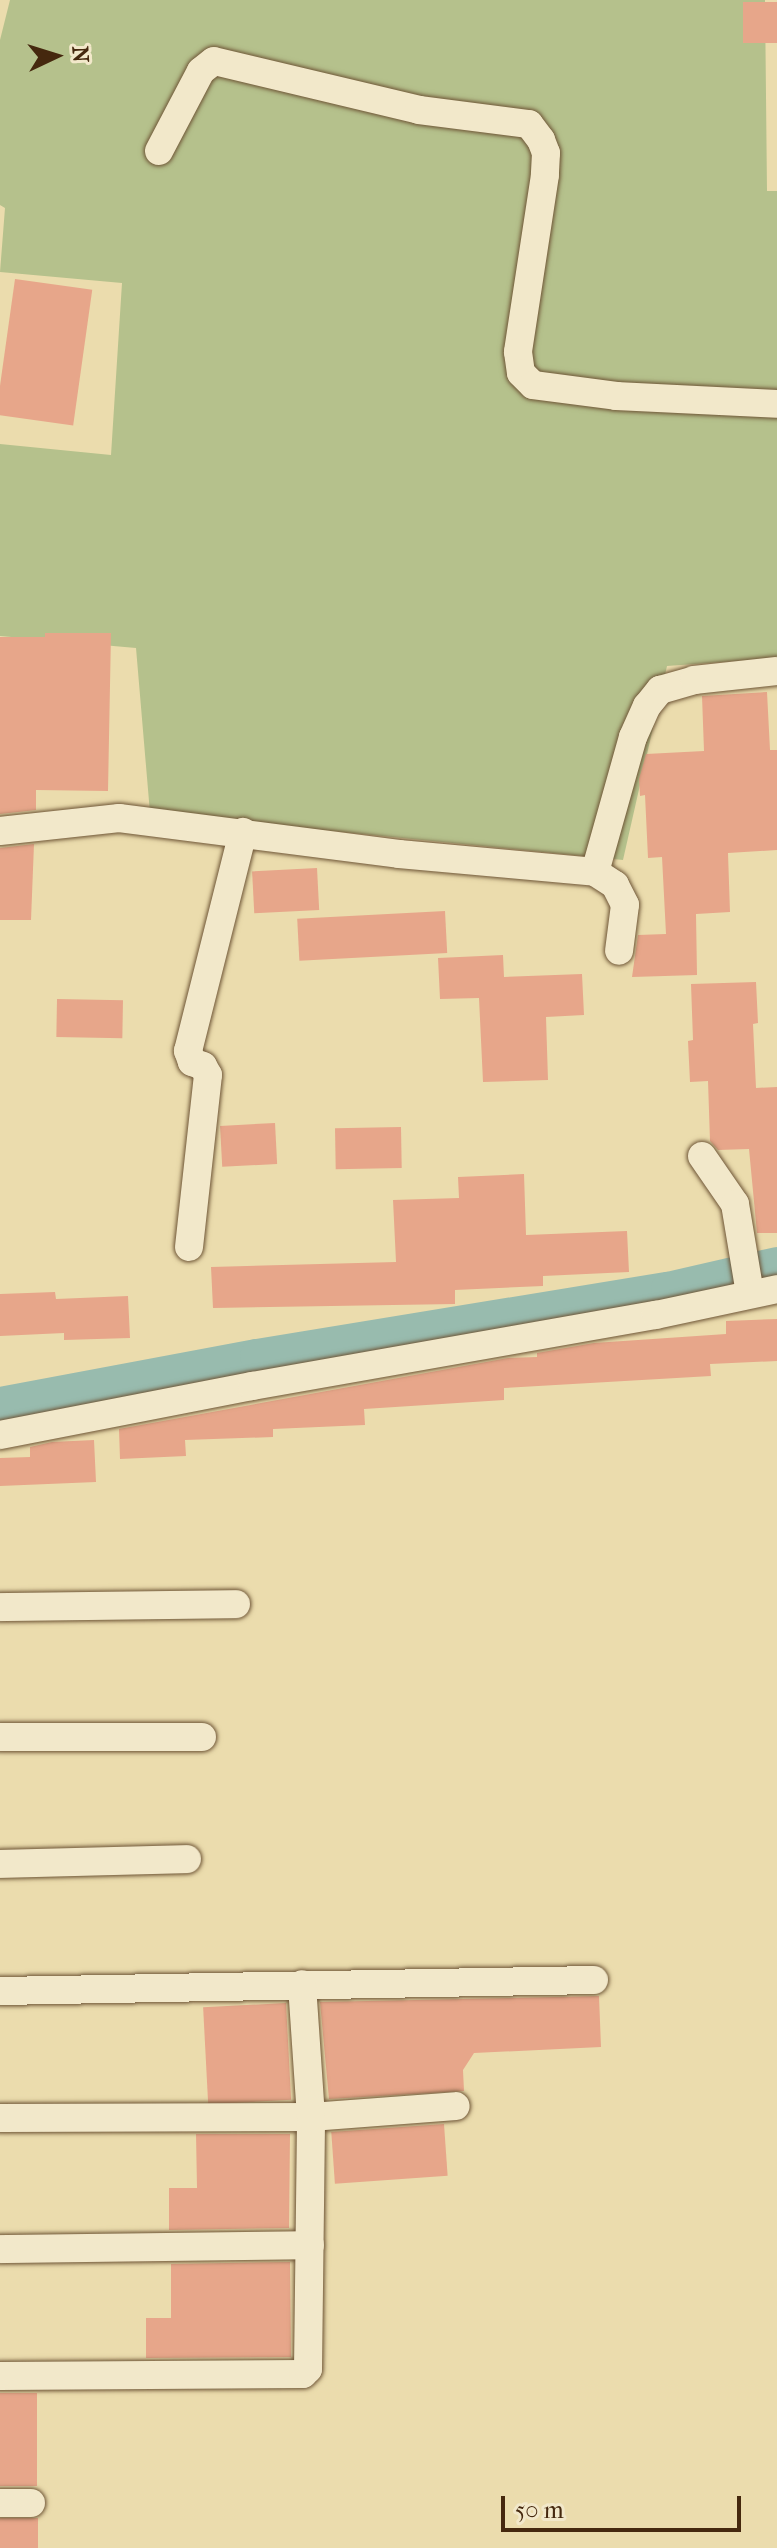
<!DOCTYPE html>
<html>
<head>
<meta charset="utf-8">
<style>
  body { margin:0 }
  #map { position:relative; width:777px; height:2548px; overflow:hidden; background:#ebdcad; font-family:"IM FELL French Canon",serif }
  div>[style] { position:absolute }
  .green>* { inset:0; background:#b5c18c }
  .canal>* { height:34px; margin:-17px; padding:0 17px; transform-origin:17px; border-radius:17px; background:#98bbae }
  .building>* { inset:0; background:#e7a68a; transform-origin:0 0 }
  .roads { filter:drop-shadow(0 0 2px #6e5536) drop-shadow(0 0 2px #6e5536) }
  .street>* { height:28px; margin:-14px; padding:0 14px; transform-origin:14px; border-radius:14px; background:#f2e8ca }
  span { translate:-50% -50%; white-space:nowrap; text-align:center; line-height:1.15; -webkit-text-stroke:6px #f2e8ca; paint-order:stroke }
  .north { position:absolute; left:16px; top:16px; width:80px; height:80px; -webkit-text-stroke:6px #f2e8ca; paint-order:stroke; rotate:86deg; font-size:22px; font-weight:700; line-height:32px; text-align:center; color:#45280e }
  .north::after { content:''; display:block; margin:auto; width:28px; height:36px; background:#45280e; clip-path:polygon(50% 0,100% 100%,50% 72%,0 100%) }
  .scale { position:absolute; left:501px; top:2496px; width:240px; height:36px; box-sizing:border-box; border:4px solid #45280e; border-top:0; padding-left:10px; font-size:24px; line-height:28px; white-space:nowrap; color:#45280e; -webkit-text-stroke:6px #f2e8ca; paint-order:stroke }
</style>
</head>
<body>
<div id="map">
  <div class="green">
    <i style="clip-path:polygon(10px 0,765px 0,767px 191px,777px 191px,777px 658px,667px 666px,623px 860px,150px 813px,136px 648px,0 636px,0 444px,111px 455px,122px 283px,0 272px,5px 208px,0 205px,0 40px)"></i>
  </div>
  <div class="canal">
    <i style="left:0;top:1404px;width:261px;rotate:-10.6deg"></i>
    <i style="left:257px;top:1356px;width:416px;rotate:-9.3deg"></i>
    <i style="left:668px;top:1289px;width:112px;rotate:-12.9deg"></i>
  </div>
  <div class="building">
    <i style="left:777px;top:2px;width:41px;height:34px;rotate:90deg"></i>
    <i style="left:15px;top:279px;width:78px;height:137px;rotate:8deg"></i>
    <i style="clip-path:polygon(45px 633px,111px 633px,108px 791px,36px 790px,36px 810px,0 814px,0 637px,45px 637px)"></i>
    <i style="clip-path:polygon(767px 692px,770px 750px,777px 750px,777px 850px,728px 853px,730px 912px,696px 914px,697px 975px,632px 977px,638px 935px,666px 934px,662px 857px,648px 858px,645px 795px,640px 796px,639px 779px,646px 754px,704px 751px,702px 696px)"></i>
    <i style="clip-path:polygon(34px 844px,31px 920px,0 920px,0 848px)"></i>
    <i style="left:317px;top:868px;width:42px;height:65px;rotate:87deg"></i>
    <i style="left:445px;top:911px;width:42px;height:148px;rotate:87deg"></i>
    <i style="clip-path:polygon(503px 955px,504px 977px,582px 974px,584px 1015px,546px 1017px,548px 1080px,483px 1082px,479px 998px,440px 999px,438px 958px)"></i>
    <i style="clip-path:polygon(756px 982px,758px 1023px,753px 1024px,756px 1088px,777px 1087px,777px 1233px,757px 1233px,749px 1149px,718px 1150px,710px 1141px,708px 1081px,690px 1082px,688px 1041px,693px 1040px,691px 984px)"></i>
    <i style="left:57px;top:999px;width:66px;height:38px;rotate:1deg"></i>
    <i style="left:275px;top:1123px;width:41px;height:55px;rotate:87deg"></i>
    <i style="left:401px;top:1127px;width:41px;height:66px;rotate:89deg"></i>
    <i style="clip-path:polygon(524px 1174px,526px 1235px,627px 1231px,629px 1272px,543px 1276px,543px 1286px,455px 1290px,455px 1304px,213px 1308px,211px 1267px,396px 1262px,393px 1200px,459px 1198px,458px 1177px)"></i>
    <i style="clip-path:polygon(55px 1292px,56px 1299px,128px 1296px,130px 1338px,64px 1340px,64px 1333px,0 1336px,0 1294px)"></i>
    <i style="clip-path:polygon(777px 1319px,777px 1361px,710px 1364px,711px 1376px,504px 1388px,504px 1400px,364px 1409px,365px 1425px,273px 1429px,273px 1437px,185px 1440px,186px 1456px,120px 1459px,119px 1429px,508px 1358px,537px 1357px,537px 1353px,594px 1343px,726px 1334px,726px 1321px)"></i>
    <i style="clip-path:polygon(94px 1440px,96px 1482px,0 1486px,0 1458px,30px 1457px,30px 1447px,52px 1442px)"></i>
    <i style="clip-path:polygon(599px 1996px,601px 2047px,474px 2053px,463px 2070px,464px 2091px,329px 2099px,320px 2002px)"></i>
    <i style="left:286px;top:2003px;width:97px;height:83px;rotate:87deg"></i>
    <i style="left:444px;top:2124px;width:52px;height:113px;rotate:86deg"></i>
    <i style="clip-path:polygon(196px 2134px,290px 2134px,289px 2228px,169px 2230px,169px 2188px,197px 2188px)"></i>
    <i style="clip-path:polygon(290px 2262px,291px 2357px,146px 2358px,146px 2318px,171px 2318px,171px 2264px)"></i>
    <i style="left:0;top:2393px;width:37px;height:93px"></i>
    <i style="left:38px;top:2518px;width:30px;height:38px;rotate:90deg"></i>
  </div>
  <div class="roads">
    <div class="street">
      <i style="left:159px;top:151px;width:90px;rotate:-62.3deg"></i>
      <i style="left:201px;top:71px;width:16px;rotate:-38deg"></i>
      <i style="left:214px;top:61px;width:211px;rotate:13.4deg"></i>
      <i style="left:419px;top:110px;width:111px;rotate:7.3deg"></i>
      <i style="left:529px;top:124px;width:20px;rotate:53deg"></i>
      <i style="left:541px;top:140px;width:14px;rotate:69deg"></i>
      <i style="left:546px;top:153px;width:22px;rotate:93deg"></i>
      <i style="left:545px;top:175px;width:179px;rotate:98.7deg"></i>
      <i style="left:518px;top:352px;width:21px;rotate:82deg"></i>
      <i style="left:521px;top:373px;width:17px;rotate:45deg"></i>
      <i style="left:533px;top:385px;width:84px;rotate:7.5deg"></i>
      <i style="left:616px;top:396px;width:161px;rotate:2.8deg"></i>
      <i style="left:0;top:831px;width:120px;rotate:-6.2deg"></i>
      <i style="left:119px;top:818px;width:282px;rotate:7.3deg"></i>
      <i style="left:399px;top:854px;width:197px;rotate:5.2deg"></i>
      <i style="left:595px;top:872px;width:24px;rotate:33deg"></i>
      <i style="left:615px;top:885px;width:22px;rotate:63deg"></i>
      <i style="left:625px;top:905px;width:46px;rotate:97.4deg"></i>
      <i style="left:595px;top:872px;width:140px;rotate:-74.3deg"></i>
      <i style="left:633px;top:737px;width:34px;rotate:-66deg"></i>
      <i style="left:647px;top:706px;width:21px;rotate:-51deg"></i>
      <i style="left:660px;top:690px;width:35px;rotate:-16deg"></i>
      <i style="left:694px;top:680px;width:83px;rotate:-6.2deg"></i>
      <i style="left:702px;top:1156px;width:58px;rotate:55.5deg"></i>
      <i style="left:735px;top:1204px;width:91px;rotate:80.5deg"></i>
      <i style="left:189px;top:1247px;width:173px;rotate:-83.7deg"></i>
      <i style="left:208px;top:1075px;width:10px;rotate:-119deg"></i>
      <i style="left:203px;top:1066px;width:12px;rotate:-160deg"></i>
      <i style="left:192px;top:1062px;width:12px;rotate:-110deg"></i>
      <i style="left:188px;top:1051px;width:226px;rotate:-75.9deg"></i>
      <i style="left:0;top:1435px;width:257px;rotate:-11deg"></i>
      <i style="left:252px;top:1386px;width:410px;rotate:-10deg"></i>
      <i style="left:656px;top:1315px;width:124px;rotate:-12.1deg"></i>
      <i style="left:0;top:1607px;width:236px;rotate:-0.7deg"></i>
      <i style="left:0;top:1737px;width:202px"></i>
      <i style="left:0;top:1864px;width:187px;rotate:-1.5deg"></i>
      <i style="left:0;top:1991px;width:594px;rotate:-1.06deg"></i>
      <i style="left:0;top:2118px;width:311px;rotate:-0.2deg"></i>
      <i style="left:311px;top:2117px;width:145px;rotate:-4.3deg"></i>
      <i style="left:0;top:2249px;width:310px;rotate:-0.7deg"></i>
      <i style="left:0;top:2376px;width:303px;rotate:-0.4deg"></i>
      <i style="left:303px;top:2374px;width:7px;rotate:-45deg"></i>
      <i style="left:308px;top:2369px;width:252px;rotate:-89.3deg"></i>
      <i style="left:311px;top:2117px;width:133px;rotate:-93.9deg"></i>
      <i style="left:0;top:2503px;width:31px"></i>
    </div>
  </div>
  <div class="north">N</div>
  <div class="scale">50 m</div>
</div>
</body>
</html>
